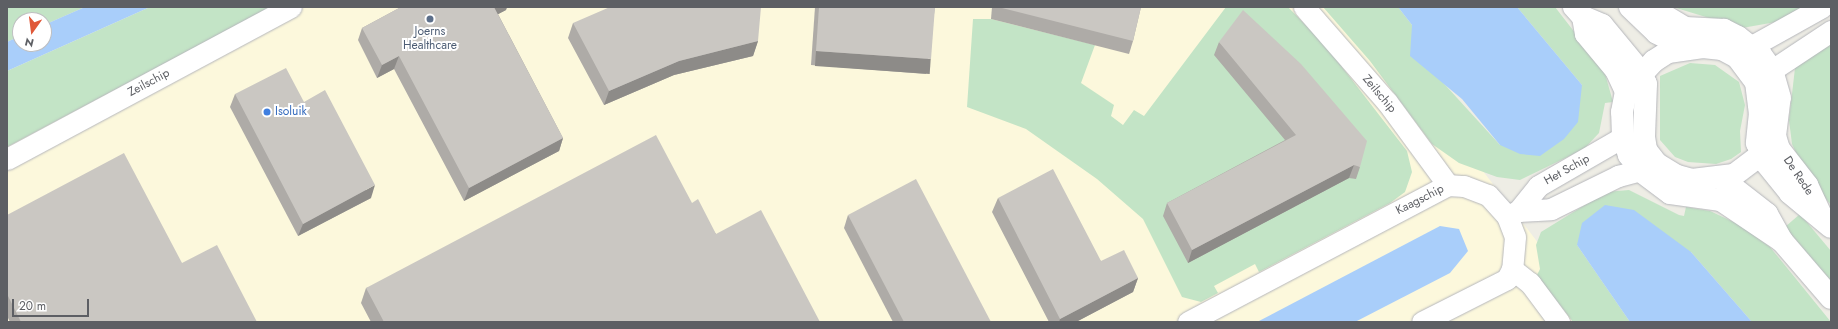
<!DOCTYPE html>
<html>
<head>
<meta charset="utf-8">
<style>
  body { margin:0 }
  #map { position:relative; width:1838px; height:329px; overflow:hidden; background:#eeede5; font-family:Jost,sans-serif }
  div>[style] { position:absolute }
  .commercial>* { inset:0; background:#fcf8dc }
  .green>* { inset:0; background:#c3e4c6 }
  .water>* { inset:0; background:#a9cefa }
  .roads { filter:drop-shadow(0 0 1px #b5b6bb) drop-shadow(0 0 1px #b5b6bb) }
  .street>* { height:21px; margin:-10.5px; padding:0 10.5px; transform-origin:10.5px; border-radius:10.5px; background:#fff }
  .secondary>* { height:22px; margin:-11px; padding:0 11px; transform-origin:11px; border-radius:11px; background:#fff }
  .wall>* { inset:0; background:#aeaba7 }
  .shaded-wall>* { inset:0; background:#8d8b88; transform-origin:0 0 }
  .building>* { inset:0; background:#cac7c2 }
  .dots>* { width:11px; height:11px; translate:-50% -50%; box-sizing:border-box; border:2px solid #fff; border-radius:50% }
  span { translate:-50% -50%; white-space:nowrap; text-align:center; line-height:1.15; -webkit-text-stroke:4px #fff; paint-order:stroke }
  .service-label { font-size:12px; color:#4e5e75 }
  .street-label { font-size:12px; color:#5d5f64 }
  .shop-label { font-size:12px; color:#366cbe }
  .left { translate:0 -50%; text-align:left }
  .frame { position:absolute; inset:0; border:8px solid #5d5f64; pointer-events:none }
  .north { position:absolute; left:12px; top:12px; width:40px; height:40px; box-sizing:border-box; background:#fff; border:1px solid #bebfc1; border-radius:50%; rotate:194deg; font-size:11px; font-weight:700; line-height:16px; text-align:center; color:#5d5f64 }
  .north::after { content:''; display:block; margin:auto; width:14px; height:18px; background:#e05839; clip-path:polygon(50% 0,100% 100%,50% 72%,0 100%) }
  .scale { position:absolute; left:12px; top:299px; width:77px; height:18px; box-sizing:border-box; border:2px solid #5d5f64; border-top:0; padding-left:5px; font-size:12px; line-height:14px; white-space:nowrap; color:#5d5f64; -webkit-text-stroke:3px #fff; paint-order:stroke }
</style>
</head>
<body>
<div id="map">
  <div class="commercial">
    <i style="clip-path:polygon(143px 7px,1339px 7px,1459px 140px,1599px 322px,7px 322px,7px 62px)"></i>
  </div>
  <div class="green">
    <i style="clip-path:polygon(7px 7px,85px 7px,44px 25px,44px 20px,20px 20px,20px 36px,7px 42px)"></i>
    <i style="clip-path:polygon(150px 7px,271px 7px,7px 147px,7px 71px)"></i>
    <i style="clip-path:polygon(1226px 7px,1288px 7px,1325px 45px,1407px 151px,1412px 172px,1405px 192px,1390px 203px,1259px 272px,1255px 264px,1214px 286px,1218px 293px,1201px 302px,1182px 297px,1143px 219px,1097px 179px,1026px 129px,967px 107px,973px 19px,991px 19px,1095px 45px,1081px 83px,1114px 105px,1111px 116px,1123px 125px,1134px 110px,1144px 116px)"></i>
    <i style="clip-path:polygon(1323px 7px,1398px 7px,1412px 25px,1437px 76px,1500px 145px,1582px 85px,1517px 7px,1555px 7px,1604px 70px,1613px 102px,1605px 103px,1599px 133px,1584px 149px,1520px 180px,1497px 177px,1459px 163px,1432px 144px,1370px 61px)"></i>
    <i style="clip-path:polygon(1673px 7px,1803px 7px,1776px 22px,1742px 28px)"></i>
    <i style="clip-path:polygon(1831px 40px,1831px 205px,1806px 175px,1792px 144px,1789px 120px,1795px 68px,1814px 49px)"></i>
    <i style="clip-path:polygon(1690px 63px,1715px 65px,1739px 82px,1745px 105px,1740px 131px,1741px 152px,1731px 159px,1716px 164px,1688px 162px,1675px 157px,1660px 140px,1660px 76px)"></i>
    <i style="clip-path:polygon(1629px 190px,1679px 215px,1684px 216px,1686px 207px,1710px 211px,1740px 225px,1770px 247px,1831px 322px,1752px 322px,1691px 252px,1577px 245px,1630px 322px,1573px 322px,1537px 275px,1540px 269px,1536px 245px,1541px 232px,1606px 192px)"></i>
    <i style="clip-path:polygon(1800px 214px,1831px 251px,1831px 281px,1785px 227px)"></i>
  </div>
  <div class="water">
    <i style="clip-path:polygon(85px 7px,150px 7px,7px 71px,7px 42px,20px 36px,20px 44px,44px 44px,44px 25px)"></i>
    <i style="clip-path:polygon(1398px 7px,1517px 7px,1582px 85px,1578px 122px,1564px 139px,1540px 156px,1520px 154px,1500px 145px,1462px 99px,1410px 56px,1412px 25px)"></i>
    <i style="clip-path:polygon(1605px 205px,1634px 210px,1691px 252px,1752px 322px,1630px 322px,1577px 245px,1582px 223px)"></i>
    <i style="clip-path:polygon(1440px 226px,1459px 229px,1468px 251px,1450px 273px,1355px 322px,1257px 322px)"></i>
  </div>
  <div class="roads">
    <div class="street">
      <i style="left:1304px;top:7px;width:126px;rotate:48.9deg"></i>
      <i style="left:1387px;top:102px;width:103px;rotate:53.7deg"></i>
      <i style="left:1752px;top:46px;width:80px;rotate:-29.1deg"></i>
      <i style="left:1772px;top:70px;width:71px;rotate:-33.5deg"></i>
      <i style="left:7px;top:159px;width:322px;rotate:-28.2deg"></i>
      <i style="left:1518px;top:211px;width:32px;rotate:-51deg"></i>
      <i style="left:1538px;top:186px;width:98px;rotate:-30deg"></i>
      <i style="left:1507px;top:216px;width:12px;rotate:-24deg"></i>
      <i style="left:1518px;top:211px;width:33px;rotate:-3deg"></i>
      <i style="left:1551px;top:209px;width:75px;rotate:-26.2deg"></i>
      <i style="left:1618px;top:176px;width:23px;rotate:-15deg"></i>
      <i style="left:1512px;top:269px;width:23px;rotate:38deg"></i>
      <i style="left:1530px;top:283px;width:49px;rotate:53.4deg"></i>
      <i style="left:1188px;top:322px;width:294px;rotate:-27.8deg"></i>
      <i style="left:1448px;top:185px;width:16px;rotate:4deg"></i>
      <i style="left:1464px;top:186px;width:26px;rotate:21deg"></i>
      <i style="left:1488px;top:195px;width:28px;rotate:48deg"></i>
      <i style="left:1507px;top:216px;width:22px;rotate:69deg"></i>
      <i style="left:1515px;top:237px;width:32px;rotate:95deg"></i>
      <i style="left:1512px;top:269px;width:11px;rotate:117deg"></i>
      <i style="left:1507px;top:279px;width:95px;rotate:153.2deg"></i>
    </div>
    <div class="secondary">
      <i style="left:1574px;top:7px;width:13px;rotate:48deg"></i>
      <i style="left:1583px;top:17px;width:21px;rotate:23deg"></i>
      <i style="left:1602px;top:25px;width:60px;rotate:50.4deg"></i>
      <i style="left:1640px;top:71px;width:14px;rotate:65deg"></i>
      <i style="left:1646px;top:84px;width:53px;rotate:92.2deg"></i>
      <i style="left:1644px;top:137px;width:13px;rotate:81deg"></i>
      <i style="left:1646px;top:150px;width:18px;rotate:52deg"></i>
      <i style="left:1657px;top:164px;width:23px;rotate:31deg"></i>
      <i style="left:1677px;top:176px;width:16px;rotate:15deg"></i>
      <i style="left:1692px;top:180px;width:42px;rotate:-6.8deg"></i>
      <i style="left:1734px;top:175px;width:34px;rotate:-37deg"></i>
      <i style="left:1761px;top:155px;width:24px;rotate:-54deg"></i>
      <i style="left:1775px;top:136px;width:38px;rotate:-83deg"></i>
      <i style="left:1780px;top:98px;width:29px;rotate:-106deg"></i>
      <i style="left:1772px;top:70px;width:19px;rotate:-126deg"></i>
      <i style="left:1761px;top:55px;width:29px;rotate:-142deg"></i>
      <i style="left:1738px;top:37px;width:16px;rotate:-153deg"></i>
      <i style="left:1724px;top:30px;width:39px;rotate:-177deg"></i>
      <i style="left:1685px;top:28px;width:41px;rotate:-149deg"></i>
      <i style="left:1630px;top:7px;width:37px;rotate:44deg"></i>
      <i style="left:1657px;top:33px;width:33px;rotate:27deg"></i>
      <i style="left:1583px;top:17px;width:17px;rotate:80deg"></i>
      <i style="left:1586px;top:34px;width:47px;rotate:50.2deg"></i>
      <i style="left:1616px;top:70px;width:23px;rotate:65deg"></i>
      <i style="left:1775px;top:136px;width:14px;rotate:73deg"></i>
      <i style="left:1779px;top:149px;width:46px;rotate:52.1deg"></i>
      <i style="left:1807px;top:185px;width:31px;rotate:65deg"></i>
      <i style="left:1722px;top:179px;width:57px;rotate:37.9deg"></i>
      <i style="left:1767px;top:214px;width:31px;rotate:61deg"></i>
      <i style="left:1782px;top:241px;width:75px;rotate:49.3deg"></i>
      <i style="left:1782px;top:241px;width:73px;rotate:-146.1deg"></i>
      <i style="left:1721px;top:200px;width:51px;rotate:-172.2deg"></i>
      <i style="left:1670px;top:193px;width:38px;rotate:-143deg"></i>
      <i style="left:1640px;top:170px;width:19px;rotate:-126deg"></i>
      <i style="left:1629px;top:155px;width:19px;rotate:-108deg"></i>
      <i style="left:1623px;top:137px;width:25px;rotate:-92deg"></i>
      <i style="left:1622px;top:112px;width:21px;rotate:-79deg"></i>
      <i style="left:1626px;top:91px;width:41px;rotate:-47deg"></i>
      <i style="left:1654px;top:61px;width:17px;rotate:-33deg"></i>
      <i style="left:1668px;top:52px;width:35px;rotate:-8deg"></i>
      <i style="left:1703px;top:47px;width:19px;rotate:6deg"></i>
      <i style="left:1722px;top:49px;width:17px;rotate:28deg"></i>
      <i style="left:1737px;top:57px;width:31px;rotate:53deg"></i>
      <i style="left:1756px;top:82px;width:31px;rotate:83deg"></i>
      <i style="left:1760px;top:113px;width:30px;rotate:96deg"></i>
      <i style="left:1757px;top:143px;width:22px;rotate:66deg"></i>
      <i style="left:1766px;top:163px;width:38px;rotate:51deg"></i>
      <i style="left:1790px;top:193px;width:53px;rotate:39.7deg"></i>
    </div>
  </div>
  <div class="wall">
    <i style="clip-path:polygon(401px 7px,507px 7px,506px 10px,498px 14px,563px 138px,559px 151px,464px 201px,394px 69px,377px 78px,358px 40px,362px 28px)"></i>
    <i style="clip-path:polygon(815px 7px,935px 7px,926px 74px,811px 65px)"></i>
    <i style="clip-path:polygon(992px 7px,1141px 7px,1133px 41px,1129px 54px,991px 19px)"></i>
    <i style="clip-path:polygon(573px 23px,758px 41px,753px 56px,674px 75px,604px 105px,568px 38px)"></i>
    <i style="clip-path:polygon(1219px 42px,1360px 167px,1356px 179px,1349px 178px,1188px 263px,1163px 216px,1167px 203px,1285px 140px,1214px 55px)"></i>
    <i style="clip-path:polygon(235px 94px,304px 102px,371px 198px,298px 236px,230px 107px)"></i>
    <i style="clip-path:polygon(998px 198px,1101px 261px,1138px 278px,1133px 292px,1076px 322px,1049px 322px,992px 212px)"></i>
    <i style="clip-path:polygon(692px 203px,716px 234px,820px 322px,371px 322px,361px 303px,366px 288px)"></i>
    <i style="clip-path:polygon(7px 215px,182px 263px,257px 322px,10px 322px,7px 316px)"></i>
    <i style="clip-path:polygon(848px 215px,991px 322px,893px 322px,844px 228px)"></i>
  </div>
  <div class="shaded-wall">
    <i style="clip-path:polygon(493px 7px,507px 7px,506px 10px,489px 19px)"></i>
    <i style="clip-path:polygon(758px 41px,753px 56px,674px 75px,604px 105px,609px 91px,679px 61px)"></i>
    <i style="left:816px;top:51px;width:115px;height:15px;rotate:4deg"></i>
    <i style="clip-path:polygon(399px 56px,394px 69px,377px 78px,382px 65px)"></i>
    <i style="clip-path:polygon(563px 138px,559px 151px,464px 201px,469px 188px)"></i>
    <i style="clip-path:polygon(1354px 165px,1349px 178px,1188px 263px,1192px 250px)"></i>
    <i style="clip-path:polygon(375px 185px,371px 198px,298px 236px,303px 224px)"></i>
    <i style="clip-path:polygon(1138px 278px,1133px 292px,1076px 322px,1059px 322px,1060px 319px)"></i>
  </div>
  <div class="building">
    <i style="clip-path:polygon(401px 7px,494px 7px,563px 138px,469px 188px,399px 56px,382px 65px,362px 28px)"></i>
    <i style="clip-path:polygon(610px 7px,761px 7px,758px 41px,679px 61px,609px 91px,573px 23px)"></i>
    <i style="clip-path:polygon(819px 7px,935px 7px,931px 59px,816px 51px)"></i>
    <i style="clip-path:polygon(998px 7px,1141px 7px,1133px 41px)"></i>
    <i style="clip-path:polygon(1243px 10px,1301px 64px,1367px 141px,1360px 167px,1354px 165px,1192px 250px,1167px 203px,1296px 135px,1219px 42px)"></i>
    <i style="clip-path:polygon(286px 68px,304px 102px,325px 90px,375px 185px,303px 224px,235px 94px)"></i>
    <i style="clip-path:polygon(656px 135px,692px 203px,698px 199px,716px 234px,761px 210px,820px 322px,384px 322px,366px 288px)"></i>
    <i style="clip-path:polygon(124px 153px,182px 263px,217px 245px,257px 322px,21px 322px,7px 294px,7px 215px)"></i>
    <i style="clip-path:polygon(1053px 169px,1101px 261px,1124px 250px,1138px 278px,1060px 319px,998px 198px)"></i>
    <i style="clip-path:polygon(916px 179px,991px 322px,904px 322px,848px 215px)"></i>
  </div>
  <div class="dots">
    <i style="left:430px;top:19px;background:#5c6f8a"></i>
    <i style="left:267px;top:112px;background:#3f7fe0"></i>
  </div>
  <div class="service-label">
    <span style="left:430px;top:39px">Joerns<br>Healthcare</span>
  </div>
  <div class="street-label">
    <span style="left:149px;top:83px;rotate:-28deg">Zeilschip</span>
    <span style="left:1379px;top:94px;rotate:50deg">Zeilschip</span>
    <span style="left:1567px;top:170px;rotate:-29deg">Het Schip</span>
    <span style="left:1798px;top:176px;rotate:56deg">De Rede</span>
    <span style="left:1420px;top:200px;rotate:-27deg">Kaagschip</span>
  </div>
  <div class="shop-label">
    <span class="left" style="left:275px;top:112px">Isoluik</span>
  </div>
  <div class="frame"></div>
  <div class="north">N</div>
  <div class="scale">20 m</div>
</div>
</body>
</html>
